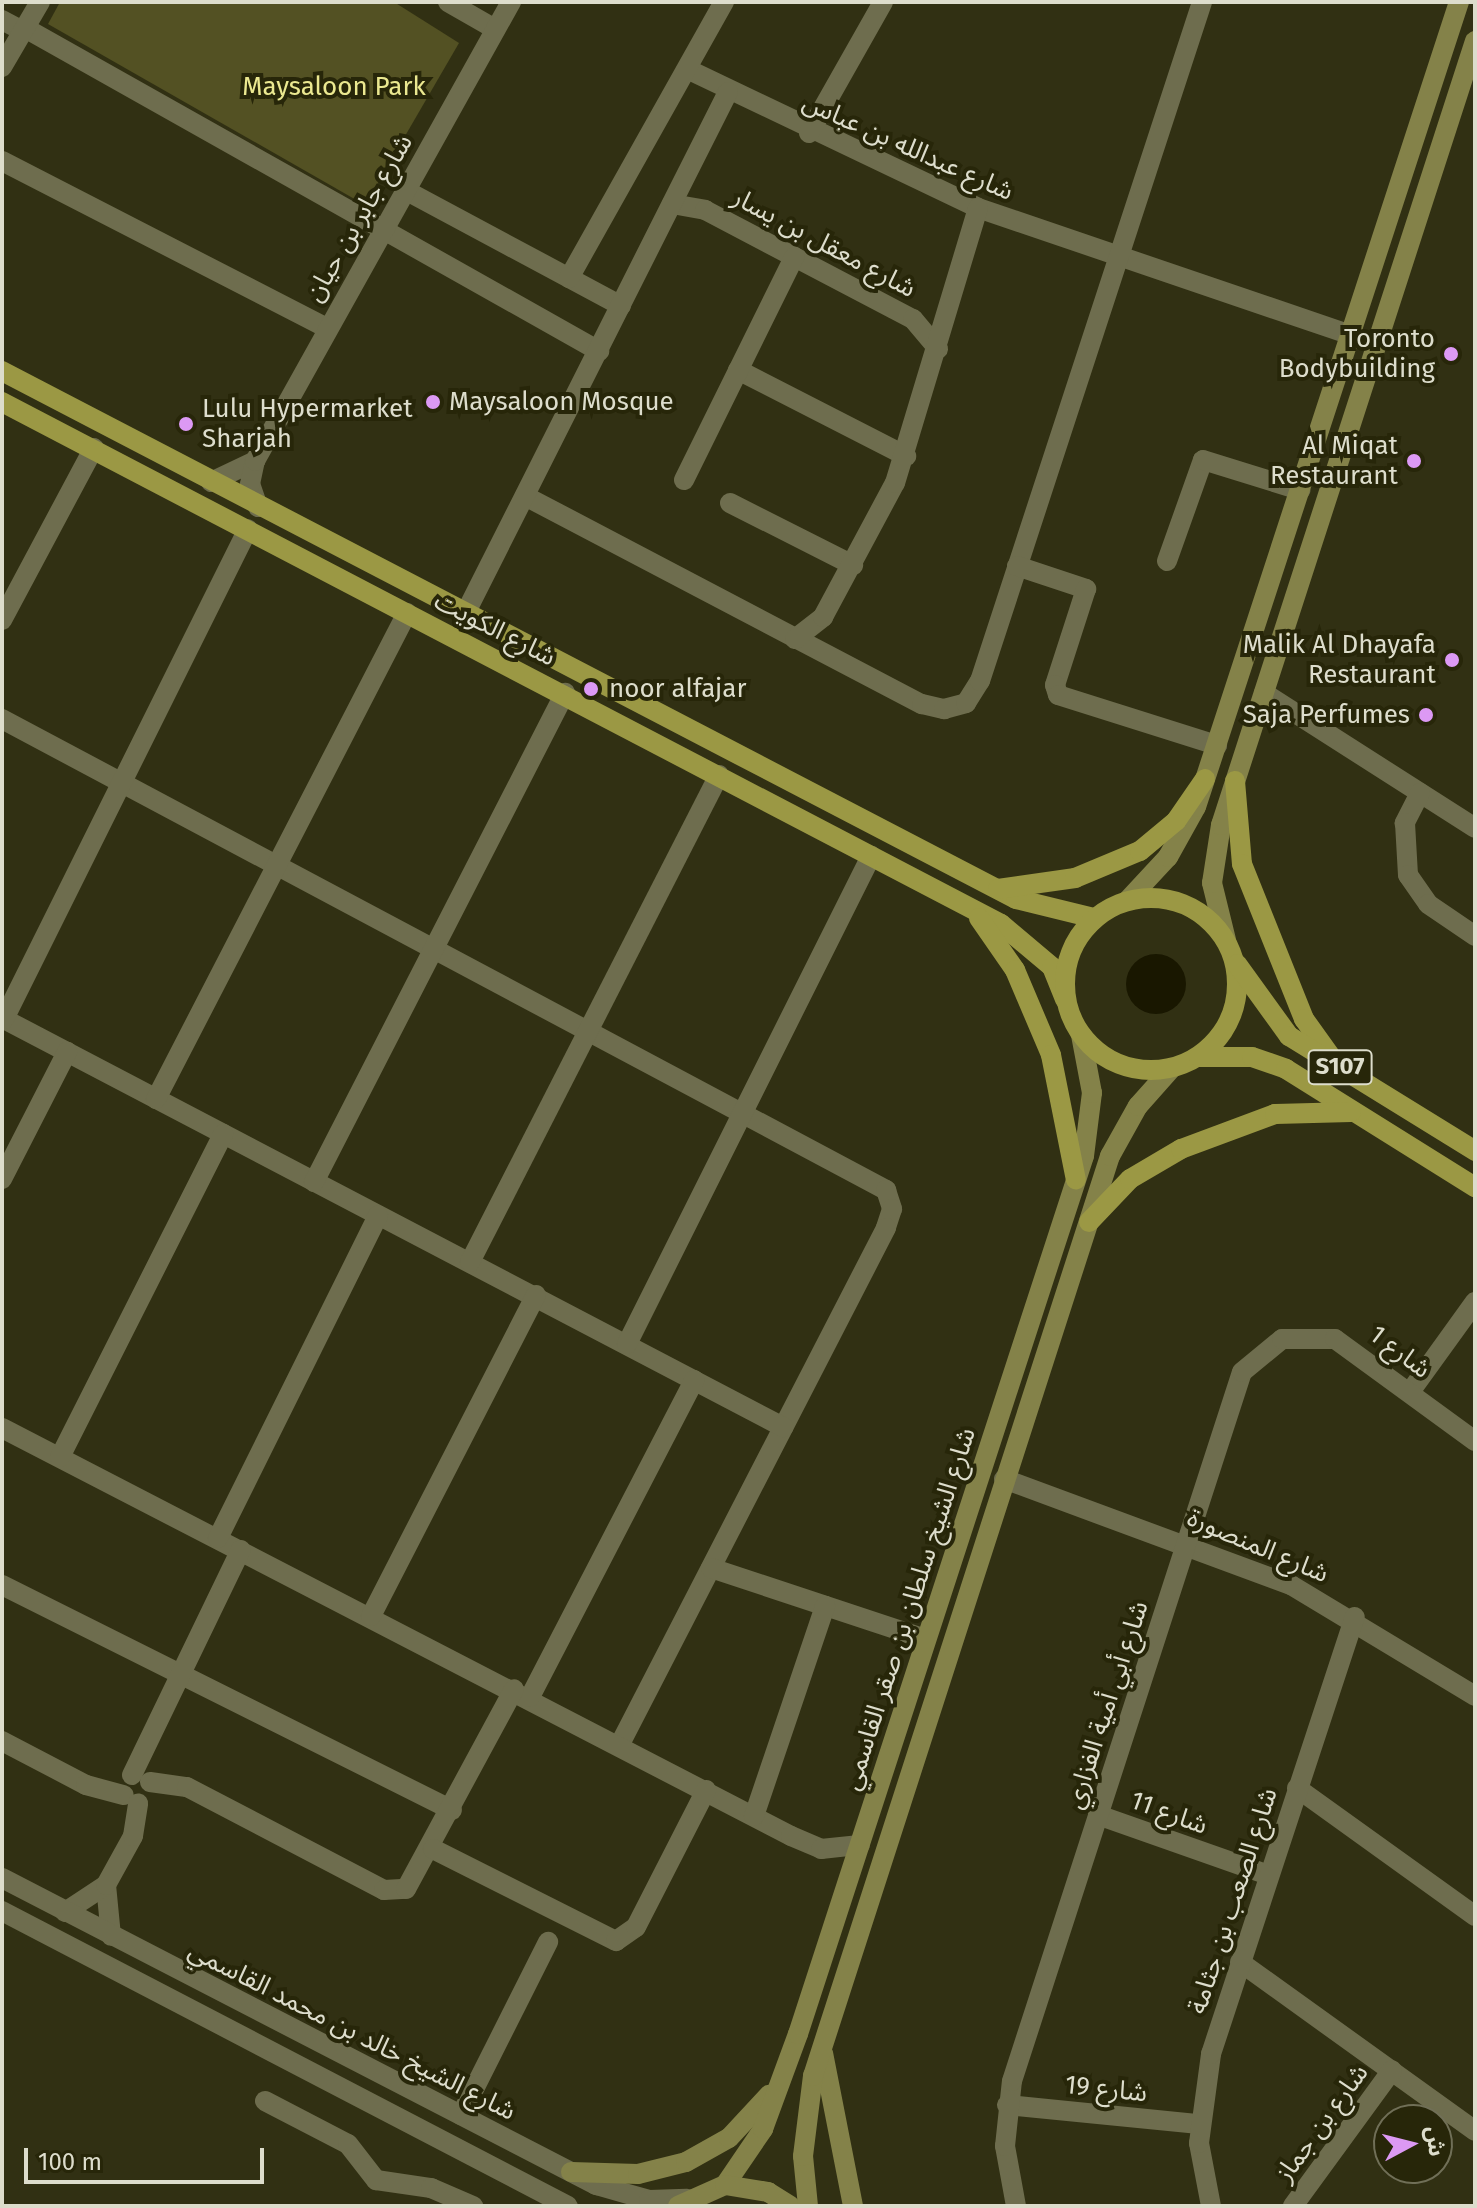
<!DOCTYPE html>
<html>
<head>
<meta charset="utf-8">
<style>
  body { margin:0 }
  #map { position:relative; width:1477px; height:2208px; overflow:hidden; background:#313013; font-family:"Fira Sans","Noto Sans Arabic",sans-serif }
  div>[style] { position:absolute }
  .green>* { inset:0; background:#535123 }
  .water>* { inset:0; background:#191700 }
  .round { border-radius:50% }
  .minor>* { height:20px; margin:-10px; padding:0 10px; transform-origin:10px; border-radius:10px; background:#6e6d4e }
  .tertiary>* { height:20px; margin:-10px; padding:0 10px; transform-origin:10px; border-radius:10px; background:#6e6d4e }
  .secondary>* { height:20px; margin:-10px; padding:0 10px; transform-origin:10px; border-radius:10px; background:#848249 }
  .primary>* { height:20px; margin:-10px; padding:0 10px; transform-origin:10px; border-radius:10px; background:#9b9844 }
  .primary>.ring { margin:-10px; padding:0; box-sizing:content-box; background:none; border:20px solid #9b9844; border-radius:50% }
  .dots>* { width:22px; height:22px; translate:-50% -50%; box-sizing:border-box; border:4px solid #272609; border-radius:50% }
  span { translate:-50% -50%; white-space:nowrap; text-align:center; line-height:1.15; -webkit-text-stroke:8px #272609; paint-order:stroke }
  .shield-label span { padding:2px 6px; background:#272609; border:2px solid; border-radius:6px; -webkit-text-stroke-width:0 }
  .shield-label { font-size:24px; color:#ddc; font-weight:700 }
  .park-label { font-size:26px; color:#ebe890 }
  .street-label { font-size:26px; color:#ddc }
  .poi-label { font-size:26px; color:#ddc }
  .right { translate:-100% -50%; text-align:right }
  .left { translate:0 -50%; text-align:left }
  .frame { position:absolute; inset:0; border:4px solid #ddc; pointer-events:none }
  .north { position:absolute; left:1373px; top:2104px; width:80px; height:80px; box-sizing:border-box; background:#272609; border:2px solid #706f57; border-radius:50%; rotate:83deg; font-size:22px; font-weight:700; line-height:32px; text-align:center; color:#ddc }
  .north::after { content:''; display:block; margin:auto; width:28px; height:36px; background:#dc99f4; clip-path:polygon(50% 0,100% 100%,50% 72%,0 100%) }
  .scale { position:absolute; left:24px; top:2148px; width:240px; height:36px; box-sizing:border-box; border:4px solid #ddc; border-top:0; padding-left:10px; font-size:24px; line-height:28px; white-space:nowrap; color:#ddc; -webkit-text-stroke:6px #272609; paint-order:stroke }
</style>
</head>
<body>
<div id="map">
  <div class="green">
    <i style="clip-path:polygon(60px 2px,394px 2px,459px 43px,365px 205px,48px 24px)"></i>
  </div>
  <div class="water">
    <i class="round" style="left:1126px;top:954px;width:60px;height:60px"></i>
  </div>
  <div class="minor">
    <i style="left:448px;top:2px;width:54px;rotate:29.9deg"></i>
    <i style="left:2px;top:20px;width:24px;rotate:28deg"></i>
    <i style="left:25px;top:28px;width:659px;rotate:29.37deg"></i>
    <i style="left:2px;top:67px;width:75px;rotate:-59.7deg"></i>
    <i style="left:687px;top:69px;width:322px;rotate:25.5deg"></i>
    <i style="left:978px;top:208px;width:393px;rotate:18.8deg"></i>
    <i style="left:809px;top:133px;width:150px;rotate:-60.5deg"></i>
    <i style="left:2px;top:161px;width:365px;rotate:27.2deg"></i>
    <i style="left:405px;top:190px;width:245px;rotate:28.2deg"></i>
    <i style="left:672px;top:204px;width:34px;rotate:10deg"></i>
    <i style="left:705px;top:210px;width:235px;rotate:27.7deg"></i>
    <i style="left:913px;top:319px;width:39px;rotate:50deg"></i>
    <i style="left:569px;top:278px;width:317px;rotate:-60.7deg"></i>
    <i style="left:738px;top:370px;width:189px;rotate:27.1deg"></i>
    <i style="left:684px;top:480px;width:249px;rotate:-63.7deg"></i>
    <i style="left:211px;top:482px;width:49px;rotate:-25.5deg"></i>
    <i style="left:525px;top:496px;width:448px;rotate:27.7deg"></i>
    <i style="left:922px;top:704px;width:23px;rotate:13deg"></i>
    <i style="left:944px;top:709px;width:23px;rotate:-15deg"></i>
    <i style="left:966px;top:703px;width:26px;rotate:-58deg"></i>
    <i style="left:980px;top:681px;width:714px;rotate:-71.89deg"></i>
    <i style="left:730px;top:503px;width:138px;rotate:26.8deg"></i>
    <i style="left:258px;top:507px;width:24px;rotate:-109deg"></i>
    <i style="left:250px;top:484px;width:24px;rotate:-78deg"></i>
    <i style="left:255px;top:461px;width:526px;rotate:-60.85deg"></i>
    <i style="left:1167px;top:561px;width:107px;rotate:-70.4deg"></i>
    <i style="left:1203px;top:460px;width:102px;rotate:17.2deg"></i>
    <i style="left:1017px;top:566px;width:73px;rotate:18.4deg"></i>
    <i style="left:1086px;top:589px;width:101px;rotate:107.9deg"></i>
    <i style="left:1055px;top:685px;width:10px;rotate:73deg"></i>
    <i style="left:1058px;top:695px;width:167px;rotate:17.5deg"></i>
    <i style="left:466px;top:612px;width:582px;rotate:-63.26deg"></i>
    <i style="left:2px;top:620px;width:195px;rotate:-61.9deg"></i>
    <i style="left:795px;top:639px;width:36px;rotate:-38deg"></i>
    <i style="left:823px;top:617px;width:152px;rotate:-61.8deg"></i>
    <i style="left:895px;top:483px;width:287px;rotate:-73.2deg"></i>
    <i style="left:1264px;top:693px;width:250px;rotate:32.6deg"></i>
    <i style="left:2px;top:719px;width:1002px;rotate:28.05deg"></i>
    <i style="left:886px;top:1190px;width:20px;rotate:72deg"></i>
    <i style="left:892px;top:1209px;width:20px;rotate:108deg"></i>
    <i style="left:886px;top:1228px;width:581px;rotate:117.27deg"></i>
    <i style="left:1420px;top:793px;width:34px;rotate:117deg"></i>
    <i style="left:1405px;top:823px;width:52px;rotate:86.7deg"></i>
    <i style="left:1408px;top:875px;width:35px;rotate:55deg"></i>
    <i style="left:1428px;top:904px;width:57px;rotate:34.2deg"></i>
    <i style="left:2px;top:1018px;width:882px;rotate:27.64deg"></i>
    <i style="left:4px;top:1019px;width:547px;rotate:-63.53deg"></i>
    <i style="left:156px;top:1099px;width:547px;rotate:-62.69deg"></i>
    <i style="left:2px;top:1179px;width:143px;rotate:-62.9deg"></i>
    <i style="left:314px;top:1182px;width:550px;rotate:-62.83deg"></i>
    <i style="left:470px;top:1262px;width:547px;rotate:-62.92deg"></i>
    <i style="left:627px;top:1344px;width:546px;rotate:-63.43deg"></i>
    <i style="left:1410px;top:1392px;width:111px;rotate:-54.2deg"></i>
    <i style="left:2px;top:1428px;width:888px;rotate:27.34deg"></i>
    <i style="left:791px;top:1836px;width:33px;rotate:23deg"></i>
    <i style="left:821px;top:1849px;width:39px;rotate:-6deg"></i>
    <i style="left:60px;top:1457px;width:362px;rotate:-63.2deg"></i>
    <i style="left:1004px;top:1479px;width:306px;rotate:20.3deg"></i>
    <i style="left:1291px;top:1585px;width:215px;rotate:31.1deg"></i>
    <i style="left:218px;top:1538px;width:360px;rotate:-63.6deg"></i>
    <i style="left:711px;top:1568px;width:226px;rotate:18.3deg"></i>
    <i style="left:2px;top:1585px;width:503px;rotate:26.57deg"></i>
    <i style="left:371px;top:1616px;width:361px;rotate:-62.8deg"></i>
    <i style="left:530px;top:1697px;width:357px;rotate:-62.6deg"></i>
    <i style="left:2px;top:1741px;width:95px;rotate:27.6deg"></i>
    <i style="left:86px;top:1785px;width:39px;rotate:15deg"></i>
    <i style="left:132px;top:1775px;width:250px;rotate:-64.2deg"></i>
    <i style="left:150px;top:1782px;width:37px;rotate:8deg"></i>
    <i style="left:187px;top:1787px;width:222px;rotate:27.6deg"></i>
    <i style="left:384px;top:1890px;width:22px;rotate:-3deg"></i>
    <i style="left:406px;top:1889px;width:227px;rotate:-61.6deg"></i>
    <i style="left:1297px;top:1788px;width:219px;rotate:35.7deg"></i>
    <i style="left:1098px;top:1815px;width:180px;rotate:19.4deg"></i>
    <i style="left:754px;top:1816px;width:222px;rotate:-71.3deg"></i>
    <i style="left:433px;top:1849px;width:205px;rotate:26.7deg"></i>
    <i style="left:616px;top:1941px;width:24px;rotate:-35deg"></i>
    <i style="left:636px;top:1927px;width:154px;rotate:-62.9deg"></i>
    <i style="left:106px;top:1885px;width:51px;rotate:84.4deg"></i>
    <i style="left:65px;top:1912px;width:49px;rotate:-33.4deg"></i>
    <i style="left:106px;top:1885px;width:56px;rotate:-61.1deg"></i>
    <i style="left:133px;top:1836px;width:33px;rotate:-81deg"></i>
    <i style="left:1240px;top:1962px;width:289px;rotate:35.7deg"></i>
    <i style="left:265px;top:2101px;width:93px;rotate:27.4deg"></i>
    <i style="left:348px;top:2144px;width:46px;rotate:52.1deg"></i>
    <i style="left:376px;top:2180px;width:56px;rotate:8.3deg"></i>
    <i style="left:431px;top:2188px;width:46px;rotate:23.2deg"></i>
    <i style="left:1007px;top:2105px;width:193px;rotate:5.7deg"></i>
    <i style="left:461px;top:2115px;width:194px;rotate:-63.3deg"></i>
    <i style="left:1016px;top:2206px;width:61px;rotate:-100.4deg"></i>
    <i style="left:1005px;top:2146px;width:65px;rotate:-83.9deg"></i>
    <i style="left:1012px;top:2081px;width:745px;rotate:-72.03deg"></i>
    <i style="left:1242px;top:1372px;width:52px;rotate:-39.5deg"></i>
    <i style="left:1282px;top:1339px;width:53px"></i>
    <i style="left:1335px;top:1339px;width:173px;rotate:36.1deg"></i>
    <i style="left:1211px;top:2206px;width:64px;rotate:-100.8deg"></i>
    <i style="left:1199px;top:2143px;width:90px;rotate:-82.3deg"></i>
    <i style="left:1211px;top:2054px;width:460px;rotate:-71.8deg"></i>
    <i style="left:1293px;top:2206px;width:168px;rotate:-53.9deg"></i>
  </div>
  <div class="tertiary">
    <i style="left:2px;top:1878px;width:669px;rotate:27.33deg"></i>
    <i style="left:596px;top:2185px;width:55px;rotate:15.8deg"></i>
    <i style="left:649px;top:2200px;width:38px;rotate:-2deg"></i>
    <i style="left:2px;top:1911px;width:638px;rotate:27.53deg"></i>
  </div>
  <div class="secondary">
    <i style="left:1128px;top:900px;width:59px;rotate:-47.1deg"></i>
    <i style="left:1168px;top:857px;width:57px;rotate:-60.8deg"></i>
    <i style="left:1196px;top:807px;width:847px;rotate:-71.91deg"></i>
    <i style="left:1226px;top:940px;width:59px;rotate:-103.8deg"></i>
    <i style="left:1212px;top:883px;width:59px;rotate:-81.2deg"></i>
    <i style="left:1221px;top:825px;width:824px;rotate:-72.05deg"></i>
    <i style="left:823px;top:2053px;width:156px;rotate:78.9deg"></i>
    <i style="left:571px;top:2172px;width:67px;rotate:1.7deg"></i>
    <i style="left:638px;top:2174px;width:49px;rotate:-14deg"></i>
    <i style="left:686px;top:2162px;width:49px;rotate:-29.2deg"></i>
    <i style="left:729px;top:2138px;width:59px;rotate:-47.1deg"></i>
    <i style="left:725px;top:2185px;width:68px;rotate:-55.8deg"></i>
    <i style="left:763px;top:2129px;width:101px;rotate:-69.8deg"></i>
    <i style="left:798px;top:2034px;width:923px;rotate:-71.96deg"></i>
    <i style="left:1084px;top:1156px;width:64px;rotate:-82.8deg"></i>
    <i style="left:1092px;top:1093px;width:59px;rotate:-100.7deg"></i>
    <i style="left:678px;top:2206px;width:51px;rotate:-24.1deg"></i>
    <i style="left:725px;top:2185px;width:44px;rotate:9.2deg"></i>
    <i style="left:768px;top:2192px;width:26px;rotate:32deg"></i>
    <i style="left:808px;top:2206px;width:50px;rotate:-95.7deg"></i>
    <i style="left:803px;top:2156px;width:81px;rotate:-82.9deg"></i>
    <i style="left:813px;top:2076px;width:967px;rotate:-72.11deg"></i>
    <i style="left:1110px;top:1156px;width:57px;rotate:-60.8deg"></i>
    <i style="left:1138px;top:1106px;width:50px;rotate:-48.3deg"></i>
  </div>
  <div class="primary">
    <i style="left:2px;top:371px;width:1143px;rotate:27.51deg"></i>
    <i style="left:1016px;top:899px;width:80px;rotate:13.7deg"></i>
    <i style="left:2px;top:402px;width:1127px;rotate:27.59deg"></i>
    <i style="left:1001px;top:924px;width:67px;rotate:40.1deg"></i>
    <i style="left:1052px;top:967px;width:35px;rotate:68deg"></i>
    <i style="left:1235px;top:781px;width:83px;rotate:85.2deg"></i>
    <i style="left:1242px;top:864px;width:167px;rotate:68.2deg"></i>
    <i style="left:1304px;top:1019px;width:48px;rotate:54.3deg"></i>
    <i style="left:998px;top:889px;width:78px;rotate:-8.1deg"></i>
    <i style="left:1075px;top:878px;width:70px;rotate:-22.6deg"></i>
    <i style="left:1140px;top:851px;width:47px;rotate:-39.8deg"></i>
    <i style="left:1176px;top:821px;width:51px;rotate:-55.4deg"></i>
    <i class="ring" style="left:1065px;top:898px;width:152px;height:152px"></i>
    <i style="left:979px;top:918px;width:63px;rotate:55.3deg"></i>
    <i style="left:1015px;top:970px;width:92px;rotate:67deg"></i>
    <i style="left:1051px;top:1055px;width:127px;rotate:78.7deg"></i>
    <i style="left:1237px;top:964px;width:89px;rotate:54.2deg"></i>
    <i style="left:1289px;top:1036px;width:219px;rotate:31.7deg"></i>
    <i style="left:1199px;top:1057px;width:53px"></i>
    <i style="left:1252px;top:1057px;width:36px;rotate:19deg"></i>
    <i style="left:1286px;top:1069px;width:223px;rotate:32deg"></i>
    <i style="left:1089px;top:1222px;width:59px;rotate:-46.4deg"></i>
    <i style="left:1130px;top:1179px;width:59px;rotate:-30.5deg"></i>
    <i style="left:1181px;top:1149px;width:100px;rotate:-20.4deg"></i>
    <i style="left:1275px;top:1114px;width:76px;rotate:-1.5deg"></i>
  </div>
  <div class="dots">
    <i style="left:1451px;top:354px;background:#dc99f4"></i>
    <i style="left:433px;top:402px;background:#dc99f4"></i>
    <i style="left:186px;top:424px;background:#dc99f4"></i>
    <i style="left:1414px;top:461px;background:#dc99f4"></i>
    <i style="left:1452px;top:660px;background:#dc99f4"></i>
    <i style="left:591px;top:689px;background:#dc99f4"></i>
    <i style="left:1426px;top:715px;background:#dc99f4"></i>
  </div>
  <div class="shield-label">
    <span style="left:1340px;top:1067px">S107</span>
  </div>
  <div class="park-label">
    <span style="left:334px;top:87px">Maysaloon Park</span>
  </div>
  <div class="street-label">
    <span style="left:908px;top:147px;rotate:24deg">شارع عبدالله بن عباس</span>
    <span style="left:359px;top:218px;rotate:-60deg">شارع جابر بن حيان</span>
    <span style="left:824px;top:243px;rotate:28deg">شارع معقل بن يسار</span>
    <span style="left:495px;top:629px;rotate:27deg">شارع الكويت</span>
    <span style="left:1400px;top:1352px;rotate:37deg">شارع 1</span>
    <span style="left:1258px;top:1546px;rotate:23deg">شارع المنصورة</span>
    <span style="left:909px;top:1609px;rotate:-72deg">شارع الشيخ سلطان بن صقر القاسمي</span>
    <span style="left:1107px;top:1705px;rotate:-72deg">شارع أبي أمية الفزاري</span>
    <span style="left:1169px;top:1813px;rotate:20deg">شارع 11</span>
    <span style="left:1233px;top:1901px;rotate:-72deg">شارع الصعب بن جثامة</span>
    <span style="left:352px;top:2031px;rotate:27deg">شارع الشيخ خالد بن محمد القاسمي</span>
    <span style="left:1106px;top:2089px;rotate:6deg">شارع 19</span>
    <span style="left:1322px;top:2123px;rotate:-54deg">شارع بن جماز</span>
  </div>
  <div class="poi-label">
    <span class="right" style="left:1435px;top:354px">Toronto<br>Bodybuilding</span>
    <span class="left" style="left:449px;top:402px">Maysaloon Mosque</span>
    <span class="left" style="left:202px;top:424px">Lulu Hypermarket<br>Sharjah</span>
    <span class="right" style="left:1398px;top:461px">Al Miqat<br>Restaurant</span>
    <span class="right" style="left:1436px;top:660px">Malik Al Dhayafa<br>Restaurant</span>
    <span class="left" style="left:609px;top:689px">noor alfajar</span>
    <span class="right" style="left:1410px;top:715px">Saja Perfumes</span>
  </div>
  <div class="frame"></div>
  <div class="north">ش</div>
  <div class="scale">100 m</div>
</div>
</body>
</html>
